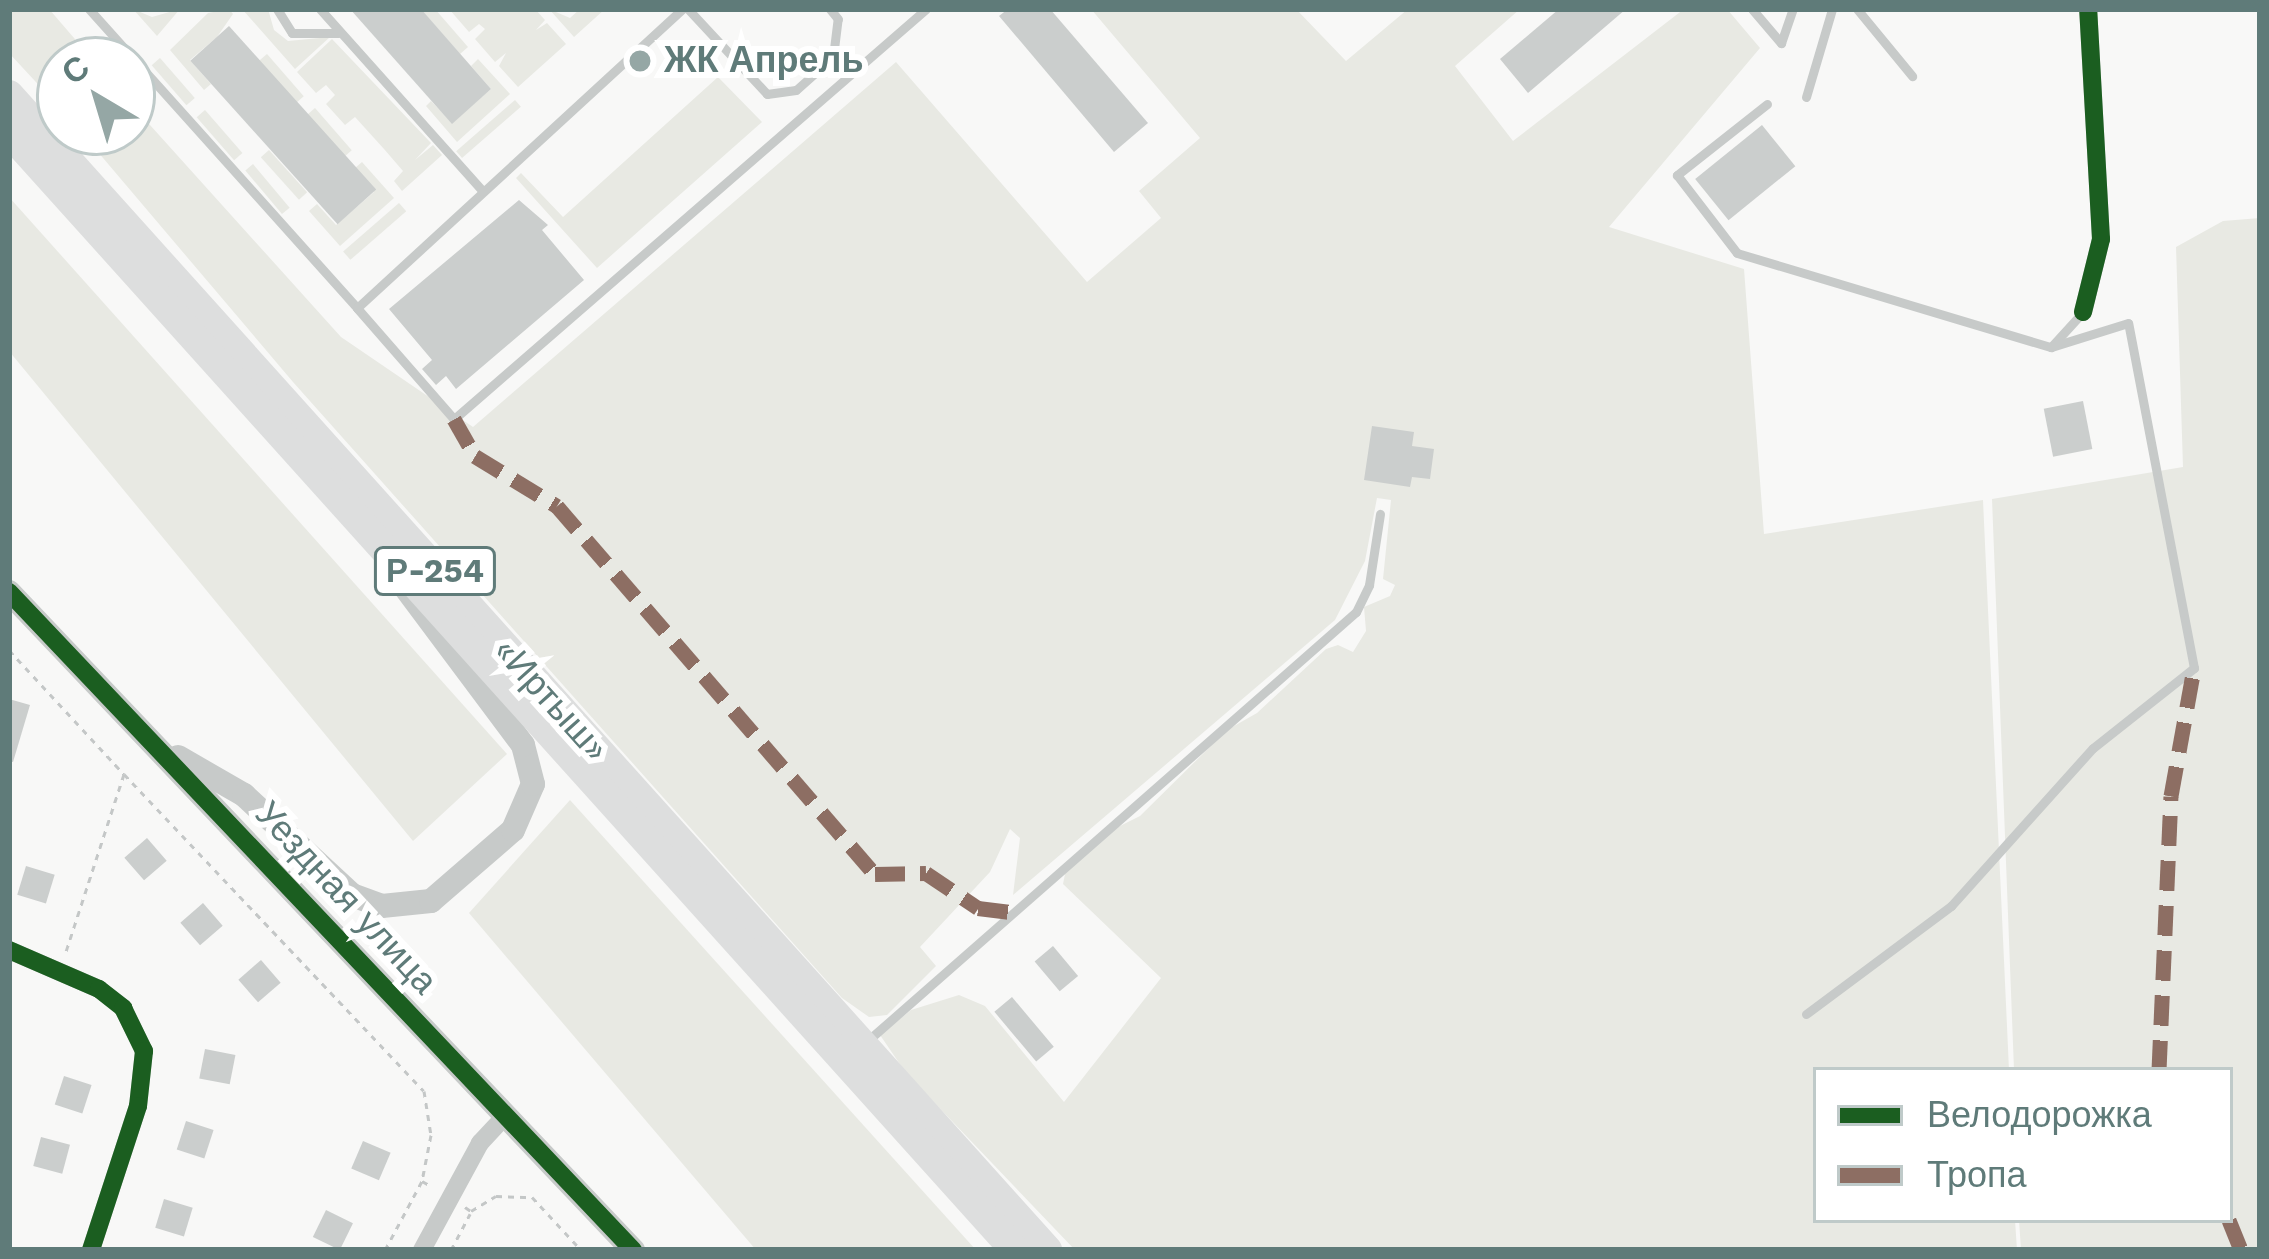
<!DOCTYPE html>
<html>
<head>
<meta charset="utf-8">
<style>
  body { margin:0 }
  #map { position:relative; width:2269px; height:1259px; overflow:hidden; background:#f8f8f7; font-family:"Work Sans",sans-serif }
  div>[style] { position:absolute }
  .green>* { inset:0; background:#e8e9e3; transform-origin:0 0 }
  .building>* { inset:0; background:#cbcecd; transform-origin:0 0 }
  .path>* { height:3px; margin-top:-1.5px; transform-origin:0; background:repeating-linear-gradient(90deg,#c4c7c7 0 6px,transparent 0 12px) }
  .service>* { height:9px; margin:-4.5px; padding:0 4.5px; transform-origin:4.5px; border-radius:4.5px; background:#c7cac9 }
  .minor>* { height:18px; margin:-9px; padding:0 9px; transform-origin:9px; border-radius:9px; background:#c7cac9 }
  .tertiary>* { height:24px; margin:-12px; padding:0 12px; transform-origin:12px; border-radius:12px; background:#c7cac9 }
  .trunk>* { height:30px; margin:-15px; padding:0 15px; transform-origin:15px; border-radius:15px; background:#dddede }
  .quiet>* { height:15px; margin-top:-7.5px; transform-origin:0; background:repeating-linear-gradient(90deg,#8d6e63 0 30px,transparent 0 45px) }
  .cycleway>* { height:18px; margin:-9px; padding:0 9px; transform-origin:9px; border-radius:9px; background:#1b5e20 }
  .dots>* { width:33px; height:33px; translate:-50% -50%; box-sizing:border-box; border:6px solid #fff; border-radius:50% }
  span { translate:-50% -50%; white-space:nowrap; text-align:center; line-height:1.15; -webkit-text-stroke:12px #fff; paint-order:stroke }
  .shield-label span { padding:3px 9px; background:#fff; border:3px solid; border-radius:9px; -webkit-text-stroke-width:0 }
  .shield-label { font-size:33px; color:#5f7b79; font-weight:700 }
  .poi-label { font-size:36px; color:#5f7b79; font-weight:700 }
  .left { translate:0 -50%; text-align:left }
  .street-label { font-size:36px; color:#5f7b79 }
  .frame { position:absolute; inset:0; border:12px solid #5f7b79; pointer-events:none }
  .legend { position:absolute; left:1813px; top:1067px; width:420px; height:156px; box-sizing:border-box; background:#fff; border:3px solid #bfcac9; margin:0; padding:15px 21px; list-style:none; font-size:36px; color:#5f7b79 }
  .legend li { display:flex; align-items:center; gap:24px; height:60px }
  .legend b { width:60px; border:3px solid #bfcac9 }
  .north { position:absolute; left:36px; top:36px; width:120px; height:120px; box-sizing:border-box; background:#fff; border:3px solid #bfcac9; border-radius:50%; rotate:322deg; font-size:33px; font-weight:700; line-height:48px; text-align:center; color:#5f7b79 }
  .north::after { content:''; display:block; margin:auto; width:42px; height:54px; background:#95a7a5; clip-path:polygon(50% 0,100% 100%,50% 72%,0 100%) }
</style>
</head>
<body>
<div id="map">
  <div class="green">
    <i style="clip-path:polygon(9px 9px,49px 9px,93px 60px,60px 60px,60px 108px,9px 53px)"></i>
    <i style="clip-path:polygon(133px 9px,152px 17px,180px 9px,157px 36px)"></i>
    <i style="clip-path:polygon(229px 9px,233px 14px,217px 37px,190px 60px,211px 84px,204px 90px,170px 50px,208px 13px)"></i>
    <i style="clip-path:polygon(242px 9px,268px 9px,274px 30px,288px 41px,330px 37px,295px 69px)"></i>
    <i style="clip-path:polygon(435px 9px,468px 47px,460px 54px,422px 11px)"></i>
    <i style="clip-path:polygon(449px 9px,535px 9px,545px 20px,536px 30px,547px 23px,566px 44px,518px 87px,499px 66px,506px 53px,495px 62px,475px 39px,485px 29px,479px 24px,469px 32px)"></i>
    <i style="clip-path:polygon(549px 9px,570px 18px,580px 9px,605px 9px,574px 37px)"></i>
    <i style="clip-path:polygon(1091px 9px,1296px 9px,1346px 61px,1408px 9px,1520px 9px,1455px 66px,1513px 141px,1684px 9px,1727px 9px,1760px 48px,1609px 227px,1744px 269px,1764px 534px,1983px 500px,2009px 1070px,1816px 1070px,1816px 1220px,2015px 1220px,2017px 1250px,1075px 1250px,906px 1073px,880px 1035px,911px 1010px,959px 995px,985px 1006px,1064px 1102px,1161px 978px,1063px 884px,1065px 874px,1100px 836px,1140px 816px,1227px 730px,1257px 713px,1326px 649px,1338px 645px,1353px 652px,1366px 631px,1364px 607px,1390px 596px,1395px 585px,1383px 579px,1391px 500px,1377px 498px,1365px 561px,1335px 620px,1013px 895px,1020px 838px,1010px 829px,990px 872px,920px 947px,936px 966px,887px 1015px,869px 1017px,842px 998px,293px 382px,81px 132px,132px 132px,132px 105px,341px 337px,473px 427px,896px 62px,1087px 282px,1161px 218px,1139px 191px,1200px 138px)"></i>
    <i style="clip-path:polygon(332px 39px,431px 143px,415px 160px,433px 145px,442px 155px,402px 191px,394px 181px,403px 171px,384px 149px,355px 117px,345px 125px,326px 104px,335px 95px,326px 85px,316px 93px,297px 72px)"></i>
    <i style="left:267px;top:54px;width:56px;height:10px;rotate:49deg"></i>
    <i style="left:160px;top:58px;width:53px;height:11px;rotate:49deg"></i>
    <i style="clip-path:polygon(478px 59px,510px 94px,457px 142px,426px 106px,431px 101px,452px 123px,491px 89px,471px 66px)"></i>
    <i style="clip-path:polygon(718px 77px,762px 122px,597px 268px,516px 178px,521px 173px,563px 217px)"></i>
    <i style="left:515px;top:100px;width:9px;height:78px;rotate:49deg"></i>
    <i style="left:315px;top:108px;width:56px;height:11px;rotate:49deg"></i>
    <i style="left:205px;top:110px;width:57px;height:11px;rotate:49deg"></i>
    <i style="left:269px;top:150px;width:57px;height:11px;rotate:48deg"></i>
    <i style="clip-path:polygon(362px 162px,394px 198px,340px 246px,309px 211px,317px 204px,336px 225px,374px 192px,355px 168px)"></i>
    <i style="left:253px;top:164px;width:57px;height:10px;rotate:50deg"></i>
    <i style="clip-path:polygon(9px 197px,507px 754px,413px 841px,9px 351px)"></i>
    <i style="left:399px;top:203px;width:11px;height:74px;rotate:49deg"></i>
    <i style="clip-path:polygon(2260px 218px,2260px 1250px,2021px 1250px,2019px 1220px,2230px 1220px,2230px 1070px,2014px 1070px,1992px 499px,2183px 467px,2176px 247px,2223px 221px)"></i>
    <i style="clip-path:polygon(570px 800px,976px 1250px,756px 1250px,469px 913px)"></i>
  </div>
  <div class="building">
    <i style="clip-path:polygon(350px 9px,421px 9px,491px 89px,452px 124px)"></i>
    <i style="clip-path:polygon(1008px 9px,1050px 9px,1148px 123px,1114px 152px,999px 16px)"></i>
    <i style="clip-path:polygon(1559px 9px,1626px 9px,1528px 93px,1500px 59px)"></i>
    <i style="left:229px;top:26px;width:220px;height:52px;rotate:48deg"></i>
    <i style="left:1762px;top:125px;width:53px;height:86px;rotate:51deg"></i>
    <i style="clip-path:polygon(519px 200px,548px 225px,542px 230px,584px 280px,456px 389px,446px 376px,436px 385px,422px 369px,432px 360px,389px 309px)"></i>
    <i style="left:2083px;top:401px;width:49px;height:40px;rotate:79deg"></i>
    <i style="clip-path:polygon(1372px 426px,1414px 432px,1412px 446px,1434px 449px,1430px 479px,1412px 477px,1410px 487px,1364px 480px)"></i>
    <i style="clip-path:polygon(9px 699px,30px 705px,13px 762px,9px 761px)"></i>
    <i style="left:147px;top:838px;width:30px;height:30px;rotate:49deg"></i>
    <i style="left:26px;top:866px;width:30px;height:30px;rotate:17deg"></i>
    <i style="left:203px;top:903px;width:30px;height:30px;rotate:49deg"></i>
    <i style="left:1053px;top:946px;width:39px;height:24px;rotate:50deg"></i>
    <i style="left:261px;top:960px;width:30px;height:30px;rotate:49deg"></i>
    <i style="left:1012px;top:997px;width:65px;height:23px;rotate:50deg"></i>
    <i style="left:205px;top:1049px;width:31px;height:30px;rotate:11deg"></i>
    <i style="left:64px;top:1076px;width:29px;height:30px;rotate:18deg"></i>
    <i style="left:186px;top:1121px;width:29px;height:30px;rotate:18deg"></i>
    <i style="left:41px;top:1137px;width:30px;height:30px;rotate:15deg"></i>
    <i style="left:363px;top:1141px;width:30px;height:30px;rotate:23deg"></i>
    <i style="left:164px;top:1199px;width:30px;height:30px;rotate:17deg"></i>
    <i style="left:326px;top:1210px;width:30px;height:30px;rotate:26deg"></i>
  </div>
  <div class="path">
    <i style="left:9px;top:650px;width:169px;rotate:47.2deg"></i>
    <i style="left:124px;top:774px;width:189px;rotate:108.1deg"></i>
    <i style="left:124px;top:774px;width:436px;rotate:46.6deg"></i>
    <i style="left:424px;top:1091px;width:45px;rotate:81deg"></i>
    <i style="left:431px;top:1135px;width:47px;rotate:101.1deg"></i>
    <i style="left:465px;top:1207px;width:7px;rotate:34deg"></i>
    <i style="left:471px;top:1211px;width:29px;rotate:-31deg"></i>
    <i style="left:496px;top:1196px;width:36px;rotate:2deg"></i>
    <i style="left:532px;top:1197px;width:72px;rotate:47.2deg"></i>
    <i style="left:385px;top:1250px;width:78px;rotate:-61.8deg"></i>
    <i style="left:422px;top:1181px;width:10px;rotate:29deg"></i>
    <i style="left:451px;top:1250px;width:41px;rotate:-62.2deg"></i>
  </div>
  <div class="service">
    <i style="left:89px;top:9px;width:402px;rotate:48.1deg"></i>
    <i style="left:357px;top:308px;width:442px;rotate:-42.6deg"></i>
    <i style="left:277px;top:9px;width:28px;rotate:58deg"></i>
    <i style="left:292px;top:33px;width:46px"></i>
    <i style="left:320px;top:9px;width:244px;rotate:48.2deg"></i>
    <i style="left:688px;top:9px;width:116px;rotate:47.1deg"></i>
    <i style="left:767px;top:94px;width:29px;rotate:-8deg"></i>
    <i style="left:796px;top:90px;width:50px;rotate:-41.7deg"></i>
    <i style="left:833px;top:57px;width:38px;rotate:-83deg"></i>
    <i style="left:838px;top:19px;width:13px;rotate:-129deg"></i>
    <i style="left:1752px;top:9px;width:45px;rotate:49.5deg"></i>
    <i style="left:1781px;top:43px;width:36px;rotate:-71deg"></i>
    <i style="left:1857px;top:9px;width:87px;rotate:50.6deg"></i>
    <i style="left:1806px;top:97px;width:92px;rotate:-73.5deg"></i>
    <i style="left:1767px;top:104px;width:115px;rotate:141.7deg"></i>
    <i style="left:1677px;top:175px;width:98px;rotate:52.4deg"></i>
    <i style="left:1737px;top:253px;width:328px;rotate:16.7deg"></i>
    <i style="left:2051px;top:347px;width:47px;rotate:-47.6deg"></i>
    <i style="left:357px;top:308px;width:147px;rotate:48.9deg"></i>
    <i style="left:454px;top:419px;width:625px;rotate:-40.98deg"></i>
    <i style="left:1806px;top:1014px;width:181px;rotate:-36.7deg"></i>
    <i style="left:1951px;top:906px;width:212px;rotate:-48.1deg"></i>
    <i style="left:2093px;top:748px;width:129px;rotate:-38.4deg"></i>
    <i style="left:2194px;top:668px;width:351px;rotate:-100.8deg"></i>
    <i style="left:2128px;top:323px;width:81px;rotate:162.7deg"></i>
    <i style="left:865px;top:1043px;width:653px;rotate:-41.28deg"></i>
    <i style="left:1356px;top:612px;width:30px;rotate:-64deg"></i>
    <i style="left:1369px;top:585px;width:72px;rotate:-81.2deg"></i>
  </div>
  <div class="minor">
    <i style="left:2083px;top:312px;width:75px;rotate:-76.1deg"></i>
    <i style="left:2101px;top:239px;width:230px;rotate:-93.2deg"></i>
    <i style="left:9px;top:950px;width:98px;rotate:23.4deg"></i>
    <i style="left:99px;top:989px;width:31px;rotate:38deg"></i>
    <i style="left:123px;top:1008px;width:48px;rotate:64deg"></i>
    <i style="left:144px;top:1051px;width:55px;rotate:96.2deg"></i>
    <i style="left:138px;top:1106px;width:151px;rotate:108.1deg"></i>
    <i style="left:422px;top:1250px;width:122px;rotate:-61.5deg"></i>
    <i style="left:480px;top:1143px;width:37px;rotate:-47deg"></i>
  </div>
  <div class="tertiary">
    <i style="left:9px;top:592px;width:907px;rotate:46.52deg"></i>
    <i style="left:178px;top:757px;width:76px;rotate:29.9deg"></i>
    <i style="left:244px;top:795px;width:147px;rotate:42.8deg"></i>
    <i style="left:352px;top:895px;width:32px;rotate:20deg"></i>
    <i style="left:382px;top:906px;width:49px;rotate:-5.8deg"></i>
    <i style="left:431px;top:901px;width:108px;rotate:-40.9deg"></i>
    <i style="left:513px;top:830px;width:50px;rotate:-66.5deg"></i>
    <i style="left:533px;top:784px;width:40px;rotate:-104.4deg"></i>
    <i style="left:523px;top:745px;width:199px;rotate:-126.8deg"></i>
  </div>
  <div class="trunk">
    <i style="left:9px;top:95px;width:1553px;rotate:48.05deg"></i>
    <i style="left:9px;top:132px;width:1504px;rotate:48.02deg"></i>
  </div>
  <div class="quiet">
    <i style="left:454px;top:419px;width:43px;rotate:60.4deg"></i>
    <i style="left:475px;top:456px;width:96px;rotate:31.4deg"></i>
    <i style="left:557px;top:506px;width:486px;rotate:49.2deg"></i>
    <i style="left:875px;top:874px;width:51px;rotate:-1.1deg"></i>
    <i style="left:926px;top:873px;width:63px;rotate:33.9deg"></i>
    <i style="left:978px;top:908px;width:39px;rotate:7deg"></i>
    <i style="left:2159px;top:1070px;width:274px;rotate:-87.5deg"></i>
    <i style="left:2171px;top:796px;width:130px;rotate:-79.8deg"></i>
    <i style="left:2229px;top:1220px;width:32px;rotate:68deg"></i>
  </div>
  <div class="cycleway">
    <i style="left:2083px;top:312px;width:75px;rotate:-76.1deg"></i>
    <i style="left:2101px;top:239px;width:230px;rotate:-93.2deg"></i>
    <i style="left:9px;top:592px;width:907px;rotate:46.52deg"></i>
    <i style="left:9px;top:950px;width:98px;rotate:23.4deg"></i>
    <i style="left:99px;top:989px;width:31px;rotate:38deg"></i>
    <i style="left:123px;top:1008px;width:48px;rotate:64deg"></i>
    <i style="left:144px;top:1051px;width:55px;rotate:96.2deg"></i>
    <i style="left:138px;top:1106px;width:151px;rotate:108.1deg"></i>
  </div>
  <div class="dots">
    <i style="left:640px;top:61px;background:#95a7a5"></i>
  </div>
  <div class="shield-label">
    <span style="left:435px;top:571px">Р-254</span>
  </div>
  <div class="poi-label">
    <span class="left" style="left:664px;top:61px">ЖК Апрель</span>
  </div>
  <div class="street-label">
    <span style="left:551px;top:700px;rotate:48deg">«Иртыш»</span>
    <span style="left:346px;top:898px;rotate:47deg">Уездная улица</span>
  </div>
  <div class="frame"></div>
  <ul class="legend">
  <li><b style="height:15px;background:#1b5e20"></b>Велодорожка</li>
  <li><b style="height:15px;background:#8d6e63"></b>Тропа</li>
  </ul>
  <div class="north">С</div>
</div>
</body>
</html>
